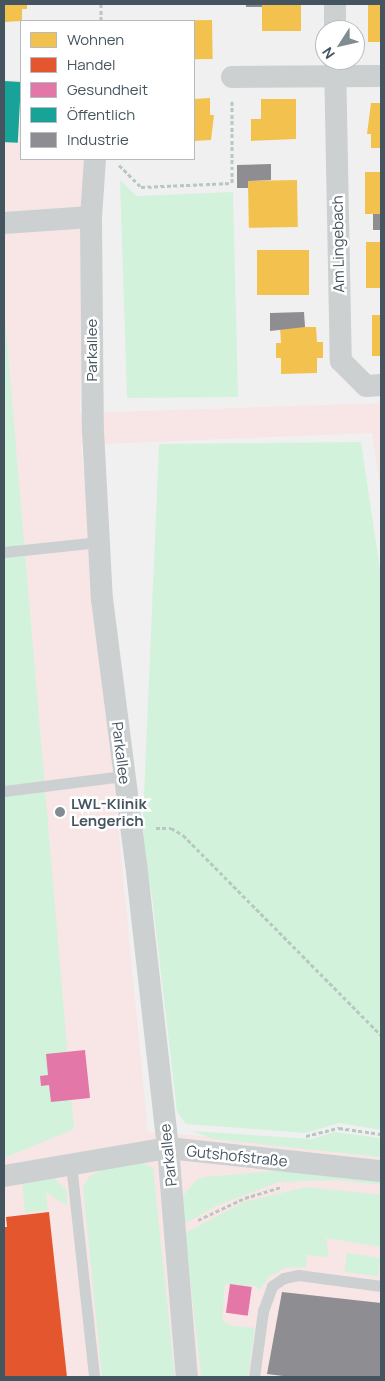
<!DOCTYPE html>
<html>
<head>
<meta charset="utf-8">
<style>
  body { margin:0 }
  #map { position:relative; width:385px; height:1381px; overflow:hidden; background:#f1f0f0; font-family:Manrope,sans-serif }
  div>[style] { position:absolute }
  .medical>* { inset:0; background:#f8e6e6 }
  .green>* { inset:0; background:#d2f2dc; transform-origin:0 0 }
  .homes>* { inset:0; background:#f2c14e; transform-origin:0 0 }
  .shops>* { inset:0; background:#e4572e }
  .health>* { inset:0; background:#e377a8; transform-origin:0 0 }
  .public>* { inset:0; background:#17a398; transform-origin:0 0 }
  .industry>* { inset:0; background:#8d8d92; transform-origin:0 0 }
  .path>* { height:3px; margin-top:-1.5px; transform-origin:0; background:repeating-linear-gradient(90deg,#b8c7c1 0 4px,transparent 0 6.5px) }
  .service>* { height:11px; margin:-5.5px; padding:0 5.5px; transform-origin:5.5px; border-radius:5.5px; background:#ccd0d1 }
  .minor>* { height:22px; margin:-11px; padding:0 11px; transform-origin:11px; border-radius:11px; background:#ccd0d1 }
  .dots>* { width:14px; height:14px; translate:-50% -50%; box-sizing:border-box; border:2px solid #fff; border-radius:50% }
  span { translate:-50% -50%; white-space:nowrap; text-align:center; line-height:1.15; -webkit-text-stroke:5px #fff; paint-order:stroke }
  .street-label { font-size:15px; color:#45555f }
  .poi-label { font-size:15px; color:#45555f; font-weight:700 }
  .left { translate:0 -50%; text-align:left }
  .frame { position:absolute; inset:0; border:5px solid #45555f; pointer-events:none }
  .legend { position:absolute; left:20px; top:20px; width:175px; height:140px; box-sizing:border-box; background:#fff; border:1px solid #b5bbbf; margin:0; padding:6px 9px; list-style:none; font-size:15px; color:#45555f }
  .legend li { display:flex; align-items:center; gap:10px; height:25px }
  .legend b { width:25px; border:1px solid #b5bbbf }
  .north { position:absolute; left:315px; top:20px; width:50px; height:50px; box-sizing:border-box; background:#fff; border:1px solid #b5bbbf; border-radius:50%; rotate:235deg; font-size:14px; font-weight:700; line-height:20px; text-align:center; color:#45555f }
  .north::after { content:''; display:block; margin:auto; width:18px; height:22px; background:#818b92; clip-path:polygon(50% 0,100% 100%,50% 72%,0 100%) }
</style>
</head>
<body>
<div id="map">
  <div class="medical">
    <i style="clip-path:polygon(4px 80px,21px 80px,21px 159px,87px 159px,80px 413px,381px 403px,381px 493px,372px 433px,81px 445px,148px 1132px,381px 1148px,381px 1377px,4px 1377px)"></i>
  </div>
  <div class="green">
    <i style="clip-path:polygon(120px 180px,137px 196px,233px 192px,238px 397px,127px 398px)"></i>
    <i style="clip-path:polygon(4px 306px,74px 1129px,4px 1158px)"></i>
    <i style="clip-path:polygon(361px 442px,381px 576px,381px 1130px,339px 1123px,306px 1133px,186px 1124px,177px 1112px,152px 896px,142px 843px,159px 444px)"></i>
    <i style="clip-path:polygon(192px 1131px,312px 1139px,334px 1132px,381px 1138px,381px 1157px,213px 1139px)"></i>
    <i style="clip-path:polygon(143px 1163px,153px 1168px,175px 1377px,102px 1377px,83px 1187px,89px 1177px,101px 1170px)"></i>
    <i style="clip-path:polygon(298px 1169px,381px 1178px,381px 1185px,338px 1180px,279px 1182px,218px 1205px,184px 1224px,183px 1196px,196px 1180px,204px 1177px)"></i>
    <i style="clip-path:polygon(53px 1177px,67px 1191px,67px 1206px,46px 1192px,48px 1210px,25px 1213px,22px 1181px)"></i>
    <i style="clip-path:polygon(307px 1187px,381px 1195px,381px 1247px,326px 1238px,329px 1257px,307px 1255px,306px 1267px,285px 1268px,268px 1278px,260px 1290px,255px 1286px,225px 1284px,222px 1319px,229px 1325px,255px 1328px,248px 1377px,201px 1377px,185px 1233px,244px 1202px)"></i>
    <i style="left:347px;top:1253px;width:34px;height:19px;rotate:8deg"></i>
  </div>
  <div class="homes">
    <i style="clip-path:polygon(4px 4px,27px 4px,27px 9px,22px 9px,22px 21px,4px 22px)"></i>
    <i style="left:262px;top:4px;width:39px;height:27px"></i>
    <i style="left:368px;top:4px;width:13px;height:38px"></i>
    <i style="left:212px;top:20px;width:39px;height:18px;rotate:89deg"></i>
    <i style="clip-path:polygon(210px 98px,210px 115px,214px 115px,211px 140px,194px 141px,194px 99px)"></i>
    <i style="clip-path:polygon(261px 99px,296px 99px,296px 139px,251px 141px,251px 119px,261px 119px)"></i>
    <i style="clip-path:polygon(371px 103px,381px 103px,381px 148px,371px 148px,371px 134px,367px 134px)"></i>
    <i style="left:365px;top:172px;width:16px;height:42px"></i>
    <i style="left:297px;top:180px;width:47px;height:49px;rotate:89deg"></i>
    <i style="left:366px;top:242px;width:15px;height:46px"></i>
    <i style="left:309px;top:250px;width:45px;height:52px;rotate:90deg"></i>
    <i style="left:372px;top:315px;width:9px;height:41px"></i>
    <i style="clip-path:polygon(280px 327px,316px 327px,317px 342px,323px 342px,323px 358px,317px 358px,317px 373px,281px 374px,281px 358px,276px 358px,276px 343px,281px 343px)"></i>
  </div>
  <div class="shops">
    <i style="clip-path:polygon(49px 1212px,67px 1377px,4px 1377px,4px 1227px,7px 1227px,6px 1217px)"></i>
  </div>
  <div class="health">
    <i style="clip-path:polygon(85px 1050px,90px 1098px,51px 1102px,49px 1085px,41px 1086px,40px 1076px,48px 1075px,46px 1054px)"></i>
    <i style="left:230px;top:1284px;width:22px;height:29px;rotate:8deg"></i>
  </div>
  <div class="public">
    <i style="left:4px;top:81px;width:17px;height:61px;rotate:3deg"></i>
  </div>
  <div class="industry">
    <i style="left:246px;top:4px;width:16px;height:3px"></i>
    <i style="clip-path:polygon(271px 164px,271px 180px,248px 181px,248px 188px,237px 188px,237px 165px)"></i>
    <i style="left:373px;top:214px;width:8px;height:16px"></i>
    <i style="clip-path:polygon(304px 312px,305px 327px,270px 331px,270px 313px)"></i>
    <i style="clip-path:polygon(282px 1292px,381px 1303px,381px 1377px,291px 1377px,267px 1374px)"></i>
  </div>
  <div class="path">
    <i style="left:101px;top:4px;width:17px;rotate:90deg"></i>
    <i style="left:119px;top:165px;width:31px;rotate:45deg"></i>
    <i style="left:141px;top:187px;width:91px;rotate:-2.5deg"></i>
    <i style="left:232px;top:183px;width:83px;rotate:-90deg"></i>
    <i style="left:156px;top:828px;width:15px"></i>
    <i style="left:171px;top:828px;width:14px;rotate:30deg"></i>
    <i style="left:183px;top:835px;width:281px;rotate:45.3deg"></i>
    <i style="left:306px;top:1136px;width:34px;rotate:-14deg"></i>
    <i style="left:339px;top:1128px;width:42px;rotate:8.1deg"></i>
    <i style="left:198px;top:1220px;width:52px;rotate:-25.1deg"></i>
    <i style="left:245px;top:1198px;width:39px;rotate:-17deg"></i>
  </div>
  <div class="service">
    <i style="left:4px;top:552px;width:96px;rotate:-6deg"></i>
    <i style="left:4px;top:791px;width:120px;rotate:-7.2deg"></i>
    <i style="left:71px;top:1164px;width:214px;rotate:83.8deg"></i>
    <i style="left:254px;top:1377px;width:67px;rotate:-82.2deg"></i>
    <i style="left:263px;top:1311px;width:27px;rotate:-70deg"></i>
    <i style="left:272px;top:1286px;width:14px;rotate:-34deg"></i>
    <i style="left:284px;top:1278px;width:14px;rotate:-12deg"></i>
    <i style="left:298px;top:1275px;width:84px;rotate:7.5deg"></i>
  </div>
  <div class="minor">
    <i style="left:335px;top:4px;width:26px;rotate:90deg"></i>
    <i style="left:335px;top:60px;width:301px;rotate:88.9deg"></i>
    <i style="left:341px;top:361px;width:35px;rotate:45deg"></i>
    <i style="left:366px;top:386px;width:15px;rotate:-4deg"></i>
    <i style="left:232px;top:77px;width:149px;rotate:-0.4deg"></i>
    <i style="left:95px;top:159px;width:58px;rotate:93.9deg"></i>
    <i style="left:91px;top:217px;width:213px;rotate:89.5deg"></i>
    <i style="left:93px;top:430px;width:169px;rotate:87deg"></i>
    <i style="left:102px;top:599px;width:266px;rotate:82.7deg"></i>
    <i style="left:136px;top:863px;width:287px;rotate:83.6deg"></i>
    <i style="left:168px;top:1148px;width:230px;rotate:85.3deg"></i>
    <i style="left:4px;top:223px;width:87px;rotate:-3.9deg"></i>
    <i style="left:4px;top:1176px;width:166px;rotate:-9.7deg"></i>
    <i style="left:168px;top:1148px;width:214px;rotate:6.2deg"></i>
  </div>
  <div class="dots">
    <i style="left:60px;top:812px;background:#818b92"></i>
  </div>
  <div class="street-label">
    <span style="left:338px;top:244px;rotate:-91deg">Am Lingebach</span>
    <span style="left:92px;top:350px;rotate:-90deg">Parkallee</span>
    <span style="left:121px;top:753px;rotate:83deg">Parkallee</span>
    <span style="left:168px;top:1155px;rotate:-96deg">Parkallee</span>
    <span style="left:237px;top:1156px;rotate:6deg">Gutshofstraße</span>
  </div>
  <div class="poi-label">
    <span class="left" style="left:71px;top:812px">LWL-Klinik<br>Lengerich</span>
  </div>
  <div class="frame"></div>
  <ul class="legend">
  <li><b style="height:14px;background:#f2c14e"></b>Wohnen</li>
  <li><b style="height:14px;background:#e4572e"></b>Handel</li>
  <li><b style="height:14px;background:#e377a8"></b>Gesundheit</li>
  <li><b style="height:14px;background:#17a398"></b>Öffentlich</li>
  <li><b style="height:14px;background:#8d8d92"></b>Industrie</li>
  </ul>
  <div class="north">N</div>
</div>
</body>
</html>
